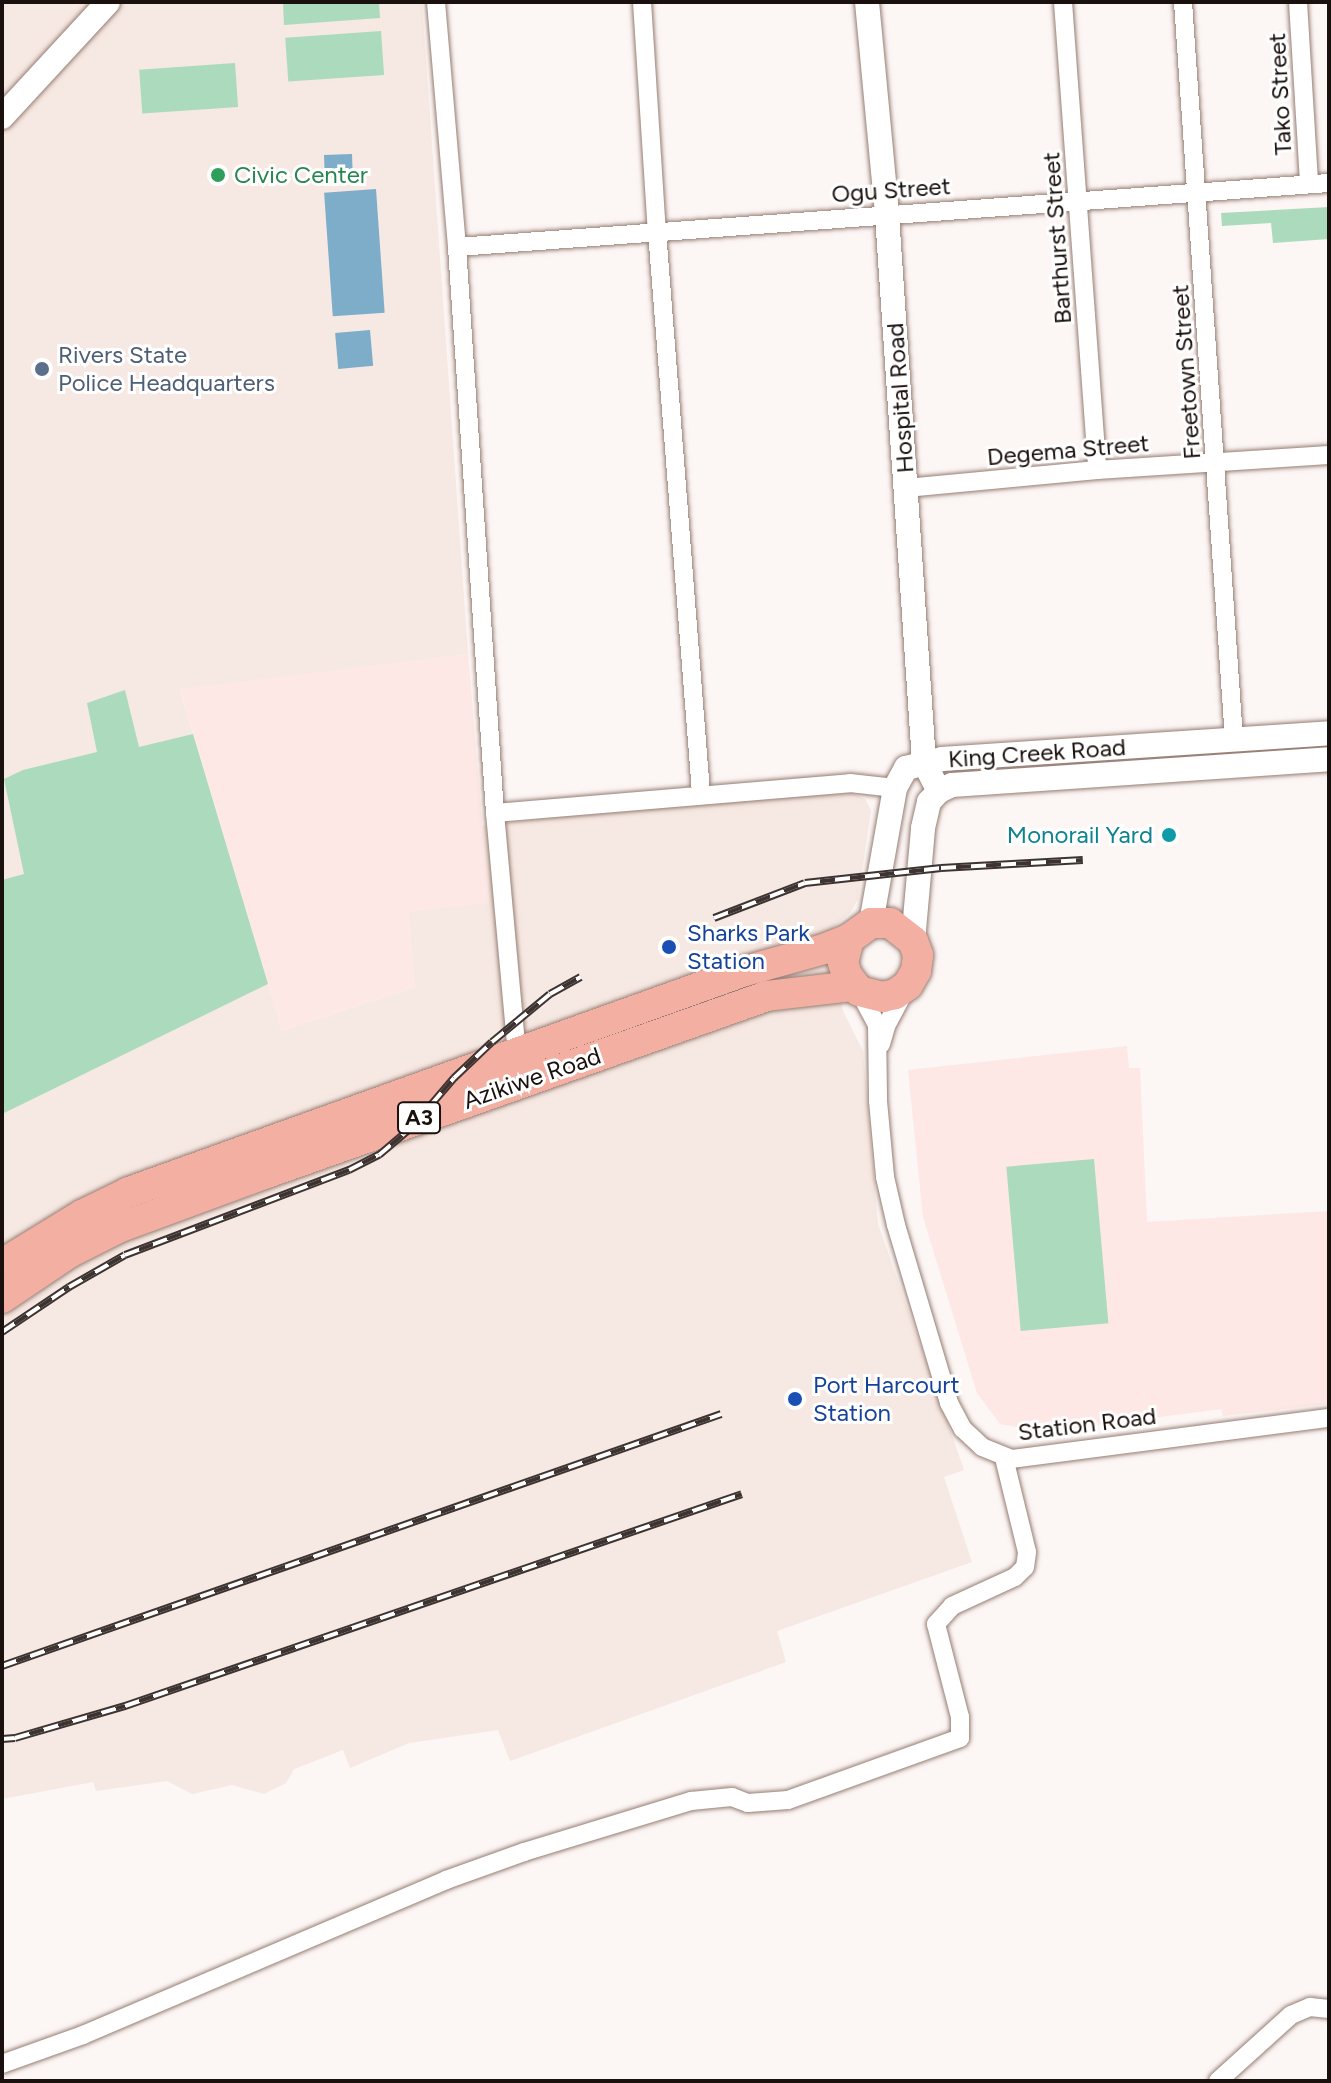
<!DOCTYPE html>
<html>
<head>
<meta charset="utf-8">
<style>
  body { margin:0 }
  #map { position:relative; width:1331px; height:2083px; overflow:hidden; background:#fcf6f4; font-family:Figtree,sans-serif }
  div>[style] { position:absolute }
  .built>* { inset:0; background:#f6e8e2 }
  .education>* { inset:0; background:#fde8e5 }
  .green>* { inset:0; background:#abdbbc; transform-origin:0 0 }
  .water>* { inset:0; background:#7dadc9; transform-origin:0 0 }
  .roads { filter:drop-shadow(0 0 2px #967d73) drop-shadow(0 0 2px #967d73) }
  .minor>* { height:18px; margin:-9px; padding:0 9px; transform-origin:9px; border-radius:9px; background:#fff }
  .tertiary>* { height:24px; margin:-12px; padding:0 12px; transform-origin:12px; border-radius:12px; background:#fff }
  .primary>* { height:30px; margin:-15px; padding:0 15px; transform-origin:15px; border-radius:15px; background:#f4afa3 }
  .rail>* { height:8px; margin-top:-4px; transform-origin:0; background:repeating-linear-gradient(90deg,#fff 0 15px,#3d3431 0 30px); box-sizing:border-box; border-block:2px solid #3d3431 }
  .dots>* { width:22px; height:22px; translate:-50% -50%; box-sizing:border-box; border:4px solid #fff; border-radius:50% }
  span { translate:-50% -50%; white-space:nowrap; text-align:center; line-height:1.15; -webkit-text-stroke:6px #fff; paint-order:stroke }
  .shield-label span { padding:2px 6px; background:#fff; border:2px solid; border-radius:6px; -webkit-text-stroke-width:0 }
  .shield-label { font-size:22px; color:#1a100d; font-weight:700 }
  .street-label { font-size:24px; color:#1a100d }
  .leisure-label { font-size:24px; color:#27864d }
  .left { translate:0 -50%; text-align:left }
  .service-label { font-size:24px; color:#4e5e75 }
  .culture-label { font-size:24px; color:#0d838f }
  .right { translate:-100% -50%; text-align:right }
  .transit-label { font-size:24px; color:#164399 }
  .frame { position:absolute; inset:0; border:4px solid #1a100d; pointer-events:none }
</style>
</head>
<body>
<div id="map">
  <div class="built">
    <i style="clip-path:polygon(2px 2px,422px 2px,468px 654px,180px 690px,282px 1031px,415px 987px,408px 912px,488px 902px,480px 826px,681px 803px,852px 793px,865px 799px,871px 810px,858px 899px,851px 912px,833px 927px,832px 960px,843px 1011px,863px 1051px,878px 1224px,964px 1470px,944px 1477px,972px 1562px,777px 1631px,786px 1662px,510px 1761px,498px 1730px,409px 1743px,350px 1768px,343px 1750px,294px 1769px,286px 1783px,264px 1794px,232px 1785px,192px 1794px,167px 1781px,96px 1791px,93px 1782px,2px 1799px)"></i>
  </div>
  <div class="education">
    <i style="clip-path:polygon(468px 654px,489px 903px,408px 912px,415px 987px,282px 1031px,180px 689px)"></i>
    <i style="clip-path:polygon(1127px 1046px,1129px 1068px,1140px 1068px,1147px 1222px,1329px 1211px,1329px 1404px,1223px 1416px,1221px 1409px,1045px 1432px,1000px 1424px,977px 1393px,923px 1217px,908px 1070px)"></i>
  </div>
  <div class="green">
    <i style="clip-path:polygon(283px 2px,379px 2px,380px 18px,284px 25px)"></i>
    <i style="left:381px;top:31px;width:44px;height:96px;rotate:86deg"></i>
    <i style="left:235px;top:63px;width:44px;height:96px;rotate:86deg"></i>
    <i style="clip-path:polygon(1329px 207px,1329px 239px,1273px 243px,1271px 223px,1222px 226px,1221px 213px)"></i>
    <i style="clip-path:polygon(125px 690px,139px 747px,193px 734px,268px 984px,2px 1114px,2px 880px,24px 874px,4px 779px,23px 770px,97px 752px,87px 703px)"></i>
    <i style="left:1094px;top:1159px;width:165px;height:88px;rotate:85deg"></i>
  </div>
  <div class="water">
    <i style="left:352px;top:154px;width:23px;height:28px;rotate:88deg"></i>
    <i style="left:376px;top:189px;width:124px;height:52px;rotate:86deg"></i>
    <i style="left:370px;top:330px;width:36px;height:35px;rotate:85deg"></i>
  </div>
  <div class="roads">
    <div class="minor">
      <i style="left:436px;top:2px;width:246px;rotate:85.1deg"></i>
      <i style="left:457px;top:247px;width:567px;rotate:86.16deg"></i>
      <i style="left:495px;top:813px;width:241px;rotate:84.8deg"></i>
      <i style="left:642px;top:2px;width:229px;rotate:86.3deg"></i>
      <i style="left:657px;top:231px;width:564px;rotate:85.52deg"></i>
      <i style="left:1063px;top:2px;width:469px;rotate:85.8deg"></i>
      <i style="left:1183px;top:2px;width:739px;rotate:86.04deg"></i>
      <i style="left:1298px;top:2px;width:182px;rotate:86.5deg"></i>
      <i style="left:457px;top:247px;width:874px;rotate:-4.2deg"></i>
      <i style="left:906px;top:488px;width:192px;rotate:-5.4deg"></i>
      <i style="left:1097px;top:470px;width:232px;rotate:-3.7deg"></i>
      <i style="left:495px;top:813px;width:356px;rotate:-4.8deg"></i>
      <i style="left:850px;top:783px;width:45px;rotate:6.3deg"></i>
      <i style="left:859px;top:991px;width:38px;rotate:62deg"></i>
      <i style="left:877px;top:1025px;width:76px;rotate:89.2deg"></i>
      <i style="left:878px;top:1101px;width:76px;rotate:84.7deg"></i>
      <i style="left:885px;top:1177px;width:49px;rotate:77.1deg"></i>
      <i style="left:896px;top:1225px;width:186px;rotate:73.4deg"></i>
      <i style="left:949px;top:1403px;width:30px;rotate:62deg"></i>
      <i style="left:963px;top:1429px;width:26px;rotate:43deg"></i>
      <i style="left:982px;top:1447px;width:32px;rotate:22deg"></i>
      <i style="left:1012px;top:1459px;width:320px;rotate:-7.4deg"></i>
      <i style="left:881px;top:1044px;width:19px;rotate:-74deg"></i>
      <i style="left:886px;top:1026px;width:40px;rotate:-62deg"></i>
      <i style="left:2px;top:2064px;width:86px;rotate:-19.7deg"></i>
      <i style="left:83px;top:2035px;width:395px;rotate:-23.1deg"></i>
      <i style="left:446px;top:1880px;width:83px;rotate:-19.7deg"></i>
      <i style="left:524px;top:1852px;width:175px;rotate:-17deg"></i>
      <i style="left:691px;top:1801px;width:41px;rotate:-5.6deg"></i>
      <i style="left:732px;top:1797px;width:17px;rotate:21deg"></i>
      <i style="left:748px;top:1803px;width:40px;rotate:-4.3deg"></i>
      <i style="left:788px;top:1800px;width:183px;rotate:-19.8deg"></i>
      <i style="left:960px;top:1738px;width:21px;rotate:-90deg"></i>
      <i style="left:960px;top:1717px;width:96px;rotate:-104.5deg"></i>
      <i style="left:936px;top:1624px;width:24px;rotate:-48deg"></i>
      <i style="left:952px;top:1606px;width:69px;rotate:-24.7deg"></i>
      <i style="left:1015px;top:1577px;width:14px;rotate:-45deg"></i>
      <i style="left:1025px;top:1567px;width:15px;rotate:-82deg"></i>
      <i style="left:1027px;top:1552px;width:97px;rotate:-103.7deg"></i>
      <i style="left:1218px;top:2081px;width:98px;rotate:-42.1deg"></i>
      <i style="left:1291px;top:2015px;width:21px;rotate:-23deg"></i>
      <i style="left:1310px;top:2007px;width:19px;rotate:6deg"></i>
    </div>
    <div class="tertiary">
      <i style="left:867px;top:2px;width:214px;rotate:84.6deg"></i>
      <i style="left:887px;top:215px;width:548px;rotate:86.13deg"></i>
      <i style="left:924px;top:762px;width:33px;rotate:63deg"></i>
      <i style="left:2px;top:117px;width:156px;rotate:-47.3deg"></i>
      <i style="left:871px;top:923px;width:137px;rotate:-79.9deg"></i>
      <i style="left:895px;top:788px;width:23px;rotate:-61deg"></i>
      <i style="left:906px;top:768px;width:37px;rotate:-14deg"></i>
      <i style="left:942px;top:759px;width:388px;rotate:-3.8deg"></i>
      <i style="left:913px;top:941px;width:113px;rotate:-84.9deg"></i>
      <i style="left:923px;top:828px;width:27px;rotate:-77deg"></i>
      <i style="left:929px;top:802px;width:15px;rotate:-48deg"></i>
      <i style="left:939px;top:791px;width:14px;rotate:-25deg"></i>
      <i style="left:952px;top:785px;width:378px;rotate:-3.9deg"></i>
    </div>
    <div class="primary">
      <i style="left:2px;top:1264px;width:94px;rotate:-31.5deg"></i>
      <i style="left:82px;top:1215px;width:52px;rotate:-26.1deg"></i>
      <i style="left:129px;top:1192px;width:654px;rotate:-19.74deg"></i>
      <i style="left:745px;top:971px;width:82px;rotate:-15.6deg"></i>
      <i style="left:824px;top:949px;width:27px;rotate:-22deg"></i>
      <i style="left:849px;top:939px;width:27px;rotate:-36deg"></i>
      <i style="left:871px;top:923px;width:19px"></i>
      <i style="left:890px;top:923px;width:29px;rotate:38deg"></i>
      <i style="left:913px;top:941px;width:15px;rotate:70deg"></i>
      <i style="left:918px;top:955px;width:16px;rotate:97deg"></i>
      <i style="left:916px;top:971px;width:16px;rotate:120deg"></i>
      <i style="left:908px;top:985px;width:16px;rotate:145deg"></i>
      <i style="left:895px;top:994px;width:12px;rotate:166deg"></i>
      <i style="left:883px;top:997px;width:25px;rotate:-166deg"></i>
      <i style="left:859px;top:991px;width:20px;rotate:-127deg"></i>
      <i style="left:847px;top:975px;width:13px;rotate:-108deg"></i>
      <i style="left:843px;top:963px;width:25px;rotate:-76deg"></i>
      <i style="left:2px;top:1298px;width:81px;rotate:-33.9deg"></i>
      <i style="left:69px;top:1253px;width:55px;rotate:-27deg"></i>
      <i style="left:118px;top:1228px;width:159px;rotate:-20.3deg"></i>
      <i style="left:267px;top:1173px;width:530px;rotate:-19.49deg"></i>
      <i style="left:767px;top:996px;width:88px;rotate:-6.6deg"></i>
    </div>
  </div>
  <div class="rail">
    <i style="left:714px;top:918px;width:97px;rotate:-21deg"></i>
    <i style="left:805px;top:883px;width:137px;rotate:-6.3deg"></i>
    <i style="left:941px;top:868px;width:142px;rotate:-3.2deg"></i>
    <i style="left:2px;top:1332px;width:81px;rotate:-33.9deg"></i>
    <i style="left:69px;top:1287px;width:64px;rotate:-29.7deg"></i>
    <i style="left:125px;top:1255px;width:240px;rotate:-20.8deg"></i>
    <i style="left:349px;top:1170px;width:34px;rotate:-27deg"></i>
    <i style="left:379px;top:1155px;width:43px;rotate:-40.3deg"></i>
    <i style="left:412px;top:1127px;width:65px;rotate:-49.4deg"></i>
    <i style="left:454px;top:1078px;width:52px;rotate:-43.5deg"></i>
    <i style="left:492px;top:1042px;width:75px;rotate:-39.6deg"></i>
    <i style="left:550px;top:994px;width:35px;rotate:-29deg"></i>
    <i style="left:2px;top:1666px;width:762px;rotate:-19.31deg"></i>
    <i style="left:2px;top:1739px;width:13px;rotate:-4deg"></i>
    <i style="left:15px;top:1738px;width:115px;rotate:-16.2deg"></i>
    <i style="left:125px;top:1706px;width:652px;rotate:-18.96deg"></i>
  </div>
  <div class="dots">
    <i style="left:218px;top:175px;background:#2e9e5b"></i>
    <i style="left:42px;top:369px;background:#5c6f8a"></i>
    <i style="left:1169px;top:835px;background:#0f9aa8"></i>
    <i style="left:669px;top:947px;background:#1a4fb4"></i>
    <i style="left:795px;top:1399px;background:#1a4fb4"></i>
  </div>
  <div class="shield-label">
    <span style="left:419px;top:1118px">A3</span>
  </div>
  <div class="street-label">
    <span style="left:1280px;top:94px;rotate:-93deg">Tako Street</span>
    <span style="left:891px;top:190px;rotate:-4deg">Ogu Street</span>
    <span style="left:1057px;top:238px;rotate:-94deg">Barthurst Street</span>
    <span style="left:1186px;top:372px;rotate:-94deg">Freetown Street</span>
    <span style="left:900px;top:398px;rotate:-94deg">Hospital Road</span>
    <span style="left:1068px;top:450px;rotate:-5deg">Degema Street</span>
    <span style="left:1037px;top:753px;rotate:-4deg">King Creek Road</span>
    <span style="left:532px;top:1078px;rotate:-19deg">Azikiwe Road</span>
    <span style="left:1087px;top:1424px;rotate:-7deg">Station Road</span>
  </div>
  <div class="leisure-label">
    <span class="left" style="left:234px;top:175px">Civic Center</span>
  </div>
  <div class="service-label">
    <span class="left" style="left:58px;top:369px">Rivers State<br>Police Headquarters</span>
  </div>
  <div class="culture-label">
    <span class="right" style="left:1153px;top:835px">Monorail Yard</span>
  </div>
  <div class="transit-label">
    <span class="left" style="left:687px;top:947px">Sharks Park<br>Station</span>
    <span class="left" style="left:813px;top:1399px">Port Harcourt<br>Station</span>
  </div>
  <div class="frame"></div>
</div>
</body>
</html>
